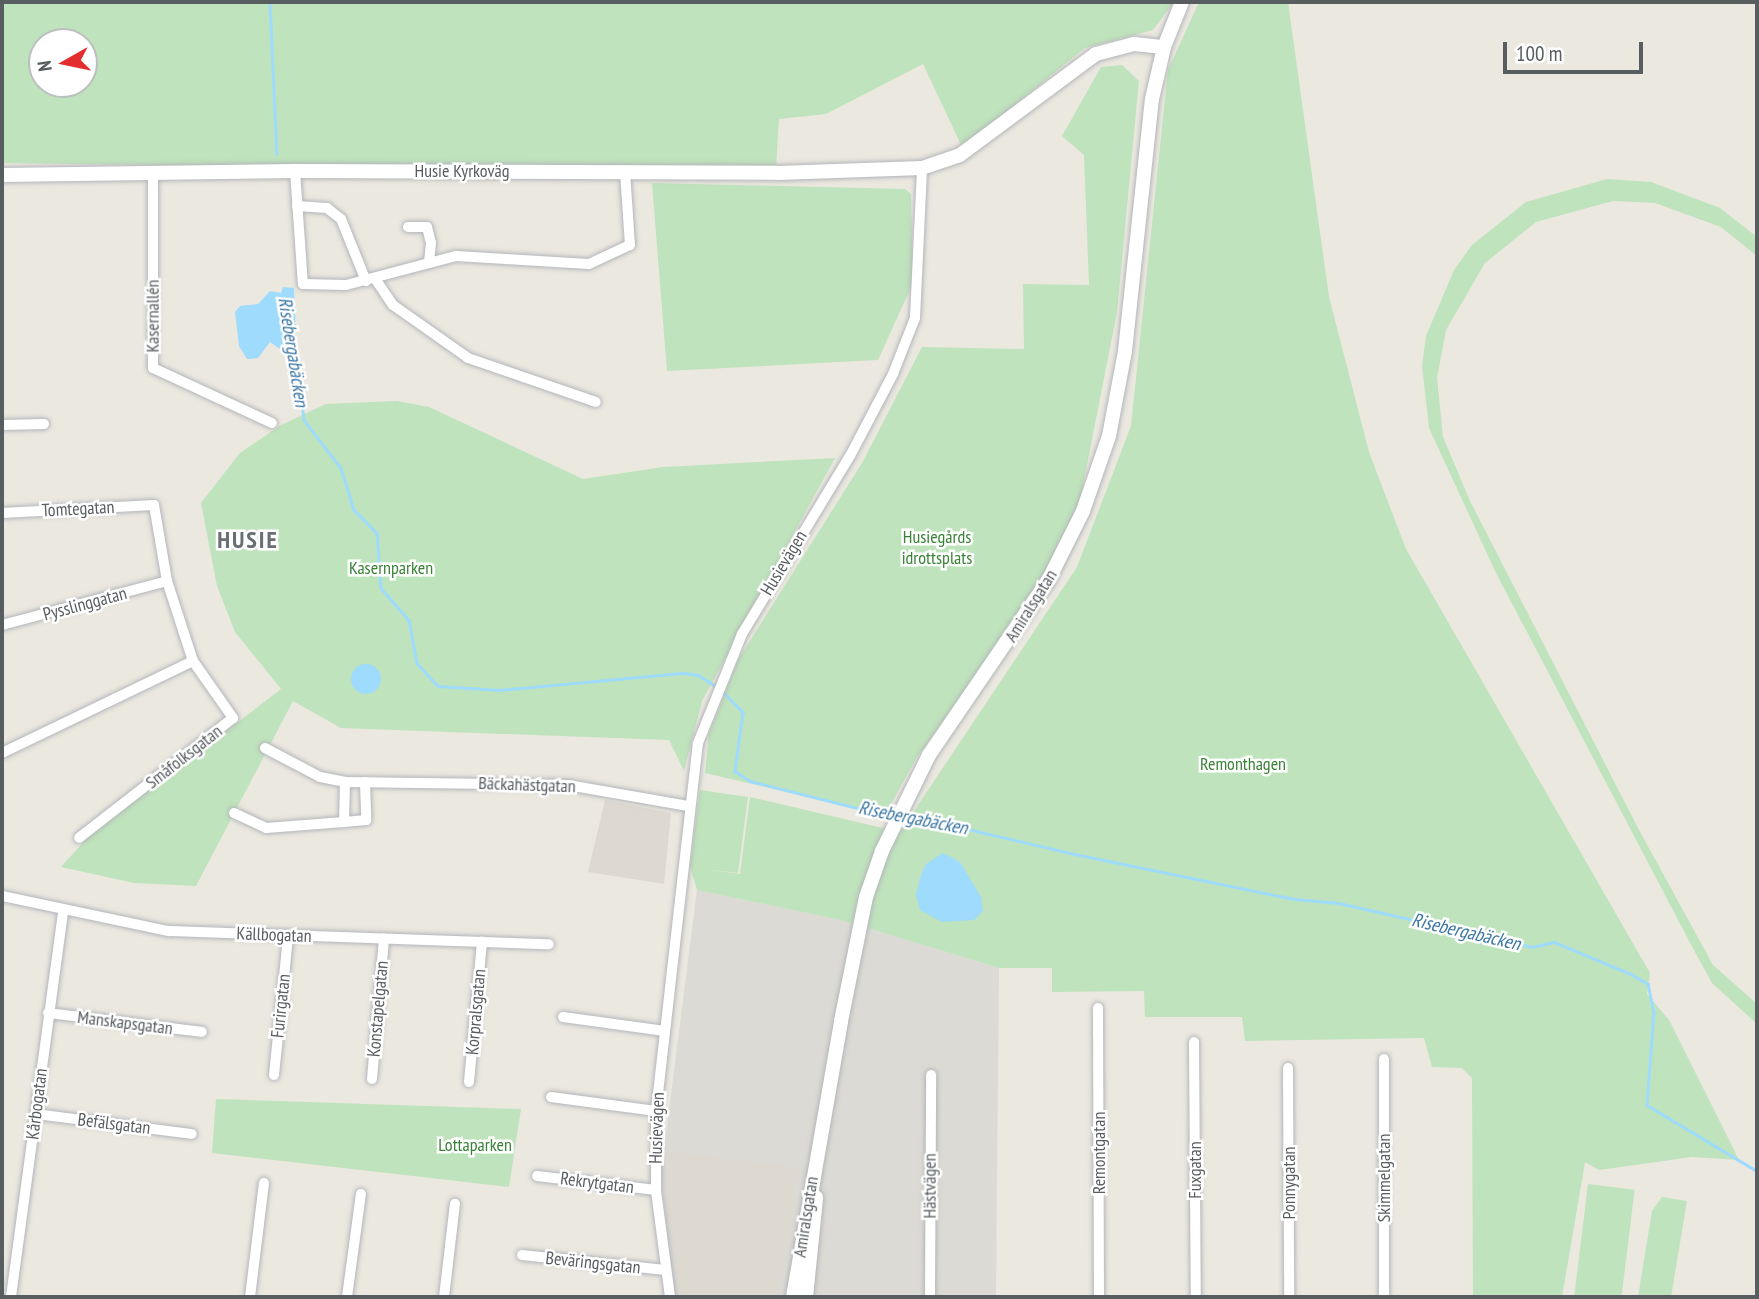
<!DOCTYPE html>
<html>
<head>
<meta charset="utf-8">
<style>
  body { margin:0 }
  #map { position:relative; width:1759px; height:1299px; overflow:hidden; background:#ebe8e0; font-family:"PT Sans Narrow",sans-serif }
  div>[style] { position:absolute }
  .industrial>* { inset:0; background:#dcdad4 }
  .education>* { inset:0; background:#ddd9d1 }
  .green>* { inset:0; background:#bfe3bc; transform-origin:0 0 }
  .water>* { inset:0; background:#9edbfd }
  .round { border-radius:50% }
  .stream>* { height:2.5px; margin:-1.25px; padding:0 1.25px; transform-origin:1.25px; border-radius:1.25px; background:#9edbfd }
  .roads { filter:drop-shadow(0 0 2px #b3b6ba) drop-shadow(0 0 2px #b3b6ba) }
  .street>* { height:10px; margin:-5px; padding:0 5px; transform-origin:5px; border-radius:5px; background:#fff }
  .secondary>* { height:14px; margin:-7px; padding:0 7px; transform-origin:7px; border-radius:7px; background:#fff }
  span { translate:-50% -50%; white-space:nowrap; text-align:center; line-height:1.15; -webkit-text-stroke:5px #fff; paint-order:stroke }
  .street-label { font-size:18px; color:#585d60 }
  .park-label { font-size:18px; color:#398236 }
  .water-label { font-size:19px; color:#3c77a4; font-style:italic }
  .district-label { font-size:24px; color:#696f72; font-weight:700; letter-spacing:2px }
  .frame { position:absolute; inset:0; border:4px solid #585d60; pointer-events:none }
  .north { position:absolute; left:28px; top:28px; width:70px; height:70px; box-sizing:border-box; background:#fff; border:2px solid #bcbebf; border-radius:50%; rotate:261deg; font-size:19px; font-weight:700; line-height:28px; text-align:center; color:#585d60 }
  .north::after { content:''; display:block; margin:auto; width:24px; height:32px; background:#e42d2e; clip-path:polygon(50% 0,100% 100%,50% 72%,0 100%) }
  .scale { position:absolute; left:1503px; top:42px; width:140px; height:32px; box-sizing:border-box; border:4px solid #585d60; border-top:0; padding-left:9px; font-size:21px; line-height:24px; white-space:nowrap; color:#585d60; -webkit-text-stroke:5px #fff; paint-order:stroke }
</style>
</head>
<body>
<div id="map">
  <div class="industrial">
    <i style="clip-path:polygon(697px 890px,841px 920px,999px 968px,996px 1297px,674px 1297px,661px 1173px)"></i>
  </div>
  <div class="education">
    <i style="clip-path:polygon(605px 800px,671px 813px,664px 884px,588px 872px)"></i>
    <i style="clip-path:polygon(668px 1152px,800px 1168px,778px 1297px,681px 1297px,668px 1212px)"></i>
  </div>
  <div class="green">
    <i style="clip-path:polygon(evenodd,2px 2px,1174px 2px,1153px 30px,1085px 48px,962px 147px,923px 64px,826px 114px,779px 119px,776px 168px,593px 171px,2px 163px,2px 2px,42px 42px,84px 42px,84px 84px,42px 84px,42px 42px)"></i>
    <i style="clip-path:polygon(1199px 2px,1288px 2px,1329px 297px,1369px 452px,1406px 549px,1650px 973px,1647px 994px,1669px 1020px,1739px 1160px,1692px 1157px,1599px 1170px,1585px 1162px,1562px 1297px,1473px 1297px,1472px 1078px,1462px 1068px,1432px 1067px,1424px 1038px,1245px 1041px,1242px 1017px,1145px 1017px,1144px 991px,1052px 992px,1052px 968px,999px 968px,841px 920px,697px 890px,690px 866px,700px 790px,748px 797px,738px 873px,703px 869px,740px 874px,750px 797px,900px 832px,1077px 567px,1131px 426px,1168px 70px)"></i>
    <i style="clip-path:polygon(1122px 65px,1139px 81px,1117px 312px,1079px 506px,1031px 604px,917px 757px,885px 815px,705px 773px,709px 734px,738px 660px,862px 463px,922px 347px,1024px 349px,1023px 284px,1089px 285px,1084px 155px,1062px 136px,1101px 67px)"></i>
    <i style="clip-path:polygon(1607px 179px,1651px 182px,1720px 208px,1757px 237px,1757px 256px,1721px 227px,1655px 203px,1613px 201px,1536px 222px,1485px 263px,1446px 330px,1437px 378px,1443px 437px,1470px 501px,1638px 828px,1713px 965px,1757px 1004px,1757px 1024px,1712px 983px,1696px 954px,1496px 573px,1429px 428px,1422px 366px,1426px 336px,1454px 270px,1472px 245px,1526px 202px)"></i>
    <i style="clip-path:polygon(652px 183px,905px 189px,911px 194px,913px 283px,878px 360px,667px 371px)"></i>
    <i style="clip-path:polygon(397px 401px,429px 407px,583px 479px,663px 467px,835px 458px,702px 701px,684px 771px,669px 740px,341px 728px,293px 701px,196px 886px,134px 883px,61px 867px,89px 836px,281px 689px,235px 632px,217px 586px,201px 503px,240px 453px,281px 425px,326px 404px)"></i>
    <i style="clip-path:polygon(216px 1099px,521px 1109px,509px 1187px,212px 1153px)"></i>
    <i style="left:1588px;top:1184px;width:47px;height:114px;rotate:7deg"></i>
    <i style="clip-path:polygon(1662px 1197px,1687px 1201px,1671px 1297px,1638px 1297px,1652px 1211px)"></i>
  </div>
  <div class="water">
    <i style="clip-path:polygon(283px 287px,294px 288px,297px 361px,270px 342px,258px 358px,247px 359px,239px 346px,235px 312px,240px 306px,258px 304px,270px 291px,281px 293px)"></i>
    <i class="round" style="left:351px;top:664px;width:30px;height:30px"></i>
    <i style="clip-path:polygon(943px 853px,960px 862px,981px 897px,983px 911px,974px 920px,942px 922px,920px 910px,916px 895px,921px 875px,926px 864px)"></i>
  </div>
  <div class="stream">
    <i style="left:270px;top:2px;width:152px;rotate:87.4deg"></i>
    <i style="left:297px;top:360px;width:60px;rotate:83.3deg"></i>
    <i style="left:304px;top:420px;width:61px;rotate:52.4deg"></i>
    <i style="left:341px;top:468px;width:44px;rotate:72.8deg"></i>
    <i style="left:354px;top:510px;width:33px;rotate:45deg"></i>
    <i style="left:377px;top:533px;width:55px;rotate:85.8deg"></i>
    <i style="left:381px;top:588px;width:43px;rotate:48.8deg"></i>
    <i style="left:409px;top:620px;width:44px;rotate:79.5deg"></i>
    <i style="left:417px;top:663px;width:31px;rotate:48deg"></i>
    <i style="left:438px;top:686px;width:62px;rotate:3.7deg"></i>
    <i style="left:500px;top:690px;width:185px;rotate:-5.3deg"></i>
    <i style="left:684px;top:673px;width:14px;rotate:8deg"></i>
    <i style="left:698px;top:675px;width:22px;rotate:32deg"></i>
    <i style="left:722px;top:691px;width:30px;rotate:45deg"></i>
    <i style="left:743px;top:712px;width:60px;rotate:97.7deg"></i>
    <i style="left:735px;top:771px;width:18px;rotate:34deg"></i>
    <i style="left:750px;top:781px;width:139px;rotate:14.1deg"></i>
    <i style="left:885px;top:815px;width:7px;rotate:-63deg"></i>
    <i style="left:888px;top:809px;width:6px;rotate:18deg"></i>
    <i style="left:904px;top:814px;width:171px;rotate:13.2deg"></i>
    <i style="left:1070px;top:853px;width:230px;rotate:11.6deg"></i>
    <i style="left:1295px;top:899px;width:44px;rotate:5.2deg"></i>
    <i style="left:1339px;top:903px;width:198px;rotate:12.8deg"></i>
    <i style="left:1532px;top:947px;width:23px;rotate:-13deg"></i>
    <i style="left:1554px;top:942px;width:83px;rotate:22.6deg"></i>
    <i style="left:1631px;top:974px;width:20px;rotate:30deg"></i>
    <i style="left:1648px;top:984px;width:29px;rotate:78deg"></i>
    <i style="left:1654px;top:1012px;width:93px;rotate:94.3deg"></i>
    <i style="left:1647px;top:1105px;width:128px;rotate:31deg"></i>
  </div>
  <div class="roads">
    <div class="street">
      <i style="left:295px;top:171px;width:113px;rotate:86deg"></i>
      <i style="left:303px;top:284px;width:43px;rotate:1.3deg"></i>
      <i style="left:346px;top:285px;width:114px;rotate:-14.8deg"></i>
      <i style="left:456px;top:256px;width:133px;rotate:3.4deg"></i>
      <i style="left:589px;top:264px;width:45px;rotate:-24.9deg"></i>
      <i style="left:630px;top:245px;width:74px;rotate:-93.9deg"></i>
      <i style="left:153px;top:174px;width:194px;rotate:90deg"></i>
      <i style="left:153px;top:368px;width:131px;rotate:24.8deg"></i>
      <i style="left:297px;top:206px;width:30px;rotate:4deg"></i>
      <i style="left:327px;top:208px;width:18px;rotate:38deg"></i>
      <i style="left:341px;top:219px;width:67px;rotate:68deg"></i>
      <i style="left:408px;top:227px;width:19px"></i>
      <i style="left:427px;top:227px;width:16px;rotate:76deg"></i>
      <i style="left:431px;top:243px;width:20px;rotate:96deg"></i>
      <i style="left:376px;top:280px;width:30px;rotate:56deg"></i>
      <i style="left:393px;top:305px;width:92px;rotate:35.2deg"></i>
      <i style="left:468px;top:358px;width:135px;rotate:19deg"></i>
      <i style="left:2px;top:425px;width:42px;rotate:-1.4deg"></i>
      <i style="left:2px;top:513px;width:152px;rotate:-3deg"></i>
      <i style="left:154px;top:505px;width:77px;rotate:80.3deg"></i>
      <i style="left:167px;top:581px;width:84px;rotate:72deg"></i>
      <i style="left:193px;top:661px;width:70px;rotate:54.9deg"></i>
      <i style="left:233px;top:718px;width:195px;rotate:142.1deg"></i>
      <i style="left:2px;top:625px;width:171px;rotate:-14.9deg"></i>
      <i style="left:265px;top:748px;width:62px;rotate:27.8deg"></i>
      <i style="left:320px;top:777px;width:25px;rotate:11deg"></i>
      <i style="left:2px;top:753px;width:212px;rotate:-25.7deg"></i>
      <i style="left:365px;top:782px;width:38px;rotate:88deg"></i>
      <i style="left:366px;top:820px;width:22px;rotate:175deg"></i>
      <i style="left:344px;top:822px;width:40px;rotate:-88.6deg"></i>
      <i style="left:345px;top:782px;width:223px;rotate:0.8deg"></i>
      <i style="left:568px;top:785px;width:122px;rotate:9.9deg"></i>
      <i style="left:234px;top:813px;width:35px;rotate:25deg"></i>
      <i style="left:266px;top:828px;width:78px;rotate:-4.4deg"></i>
      <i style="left:2px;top:896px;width:170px;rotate:11.9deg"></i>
      <i style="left:168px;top:931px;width:381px;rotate:2deg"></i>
      <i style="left:1098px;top:1008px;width:289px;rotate:89.8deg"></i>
      <i style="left:48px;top:1013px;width:155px;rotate:7deg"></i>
      <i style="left:563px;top:1017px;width:103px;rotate:7.8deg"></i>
      <i style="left:1194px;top:1042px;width:255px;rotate:89.6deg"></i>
      <i style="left:1288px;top:1068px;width:229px;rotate:89.7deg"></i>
      <i style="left:274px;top:1075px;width:140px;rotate:-84.2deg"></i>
      <i style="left:372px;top:1079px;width:141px;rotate:-85.1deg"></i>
      <i style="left:469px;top:1082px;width:141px;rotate:-84.7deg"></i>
      <i style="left:551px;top:1097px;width:106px;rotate:7.6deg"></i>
      <i style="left:36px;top:1114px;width:157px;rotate:7.3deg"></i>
      <i style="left:537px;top:1176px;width:120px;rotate:6.7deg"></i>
      <i style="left:522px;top:1255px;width:144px;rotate:6deg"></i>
      <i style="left:11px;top:1297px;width:390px;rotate:-82.3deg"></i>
      <i style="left:250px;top:1297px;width:115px;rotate:-83deg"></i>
      <i style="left:347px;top:1297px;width:104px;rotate:-82.3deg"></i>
      <i style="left:444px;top:1297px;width:94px;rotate:-83.3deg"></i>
      <i style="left:670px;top:1297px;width:108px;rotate:-97.5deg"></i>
      <i style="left:656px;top:1190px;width:79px;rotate:-90deg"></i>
      <i style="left:656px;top:1111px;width:370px;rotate:-83.5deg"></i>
      <i style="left:698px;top:743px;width:118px;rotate:-68deg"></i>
      <i style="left:742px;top:634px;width:208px;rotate:-58.8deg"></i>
      <i style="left:850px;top:456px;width:93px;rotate:-62.3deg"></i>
      <i style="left:893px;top:374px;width:60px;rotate:-68.6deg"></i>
      <i style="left:915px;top:318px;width:150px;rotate:-87.3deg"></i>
      <i style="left:930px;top:1297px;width:222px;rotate:-89.7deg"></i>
      <i style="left:1384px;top:1297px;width:238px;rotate:-90deg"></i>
    </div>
    <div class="secondary">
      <i style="left:2px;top:175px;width:293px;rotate:-0.8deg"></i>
      <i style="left:295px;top:171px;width:483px;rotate:0.2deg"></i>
      <i style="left:778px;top:173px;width:144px;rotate:-2deg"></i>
      <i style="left:922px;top:168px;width:40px;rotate:-18.9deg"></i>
      <i style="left:960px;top:155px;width:169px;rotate:-36.6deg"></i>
      <i style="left:1096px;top:54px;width:39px;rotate:-15deg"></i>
      <i style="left:1134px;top:44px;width:30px;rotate:6deg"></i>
      <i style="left:793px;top:1297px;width:280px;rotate:-80.1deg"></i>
      <i style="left:841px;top:1021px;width:126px;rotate:-78.6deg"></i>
      <i style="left:866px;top:897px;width:49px;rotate:-70.8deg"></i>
      <i style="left:882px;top:851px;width:107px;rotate:-63.9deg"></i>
      <i style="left:929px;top:755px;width:213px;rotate:-55.7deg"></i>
      <i style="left:1049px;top:579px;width:76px;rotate:-63.4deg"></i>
      <i style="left:1083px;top:511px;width:79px;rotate:-70.9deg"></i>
      <i style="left:1109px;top:436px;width:86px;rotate:-79.3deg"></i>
      <i style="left:1125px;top:351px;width:253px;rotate:-83.9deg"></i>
      <i style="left:1152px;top:99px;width:53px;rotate:-77deg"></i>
      <i style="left:1164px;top:47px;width:48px;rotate:-68.2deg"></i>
      <i style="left:806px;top:1297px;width:100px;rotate:-84.2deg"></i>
    </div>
  </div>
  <div class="street-label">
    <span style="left:462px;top:171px">Husie Kyrkoväg</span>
    <span style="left:153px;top:316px;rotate:-90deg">Kasernallén</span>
    <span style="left:78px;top:509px;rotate:-3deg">Tomtegatan</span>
    <span style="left:784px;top:563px;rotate:-59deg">Husievägen</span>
    <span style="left:85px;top:604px;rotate:-15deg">Pysslinggatan</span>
    <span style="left:1031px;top:606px;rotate:-58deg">Amiralsgatan</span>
    <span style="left:184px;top:757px;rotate:-38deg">Småfolksgatan</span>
    <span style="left:527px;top:785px;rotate:2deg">Bäckahästgatan</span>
    <span style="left:274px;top:935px;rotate:2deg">Källbogatan</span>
    <span style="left:281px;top:1006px;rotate:-84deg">Furirgatan</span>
    <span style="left:378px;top:1009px;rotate:-85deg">Konstapelgatan</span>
    <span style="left:476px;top:1012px;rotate:-85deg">Korpralsgatan</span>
    <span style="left:125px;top:1023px;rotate:7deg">Manskapsgatan</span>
    <span style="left:37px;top:1104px;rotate:-83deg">Kårbogatan</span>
    <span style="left:114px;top:1124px;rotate:7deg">Befälsgatan</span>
    <span style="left:657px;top:1128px;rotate:-88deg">Husievägen</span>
    <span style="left:1099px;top:1153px;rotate:-90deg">Remontgatan</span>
    <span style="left:1195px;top:1170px;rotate:-90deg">Fuxgatan</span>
    <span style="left:1384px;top:1178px;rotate:-90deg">Skimmelgatan</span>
    <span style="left:597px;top:1183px;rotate:7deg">Rekrytgatan</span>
    <span style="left:1289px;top:1183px;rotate:-90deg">Ponnygatan</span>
    <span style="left:930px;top:1186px;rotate:-90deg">Hästvägen</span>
    <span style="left:806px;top:1217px;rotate:-81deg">Amiralsgatan</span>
    <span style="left:593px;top:1263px;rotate:6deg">Beväringsgatan</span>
  </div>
  <div class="park-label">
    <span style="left:937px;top:548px">Husiegårds<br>idrottsplats</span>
    <span style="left:391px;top:568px">Kasernparken</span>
    <span style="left:1243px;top:764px">Remonthagen</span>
    <span style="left:475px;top:1145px">Lottaparken</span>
  </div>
  <div class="water-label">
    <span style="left:293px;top:352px;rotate:81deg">Risebergabäcken</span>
    <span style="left:913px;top:818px;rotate:11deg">Risebergabäcken</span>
    <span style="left:1466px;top:932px;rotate:13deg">Risebergabäcken</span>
  </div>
  <div class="district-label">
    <span style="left:248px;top:540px">HUSIE</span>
  </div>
  <div class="frame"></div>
  <div class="north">N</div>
  <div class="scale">100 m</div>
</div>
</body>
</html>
